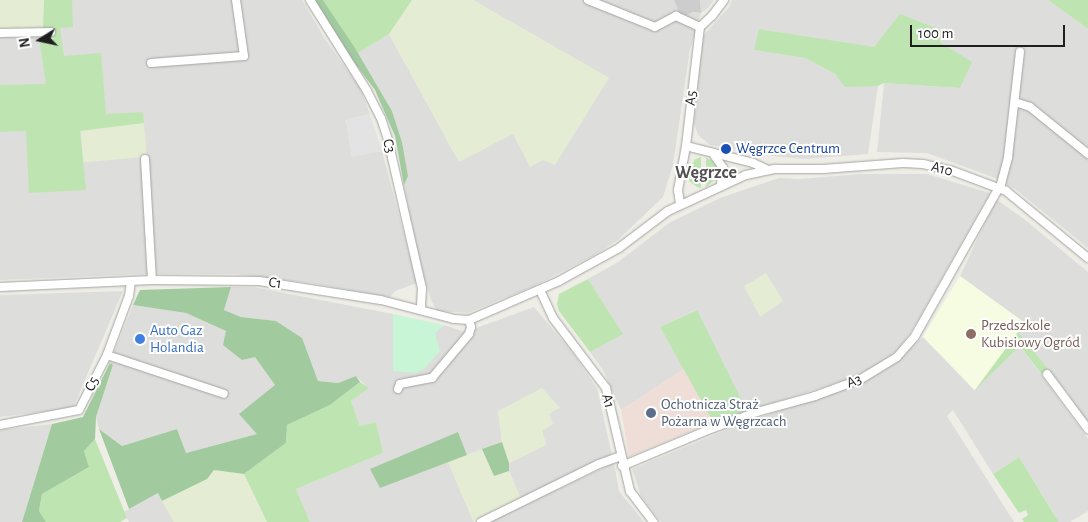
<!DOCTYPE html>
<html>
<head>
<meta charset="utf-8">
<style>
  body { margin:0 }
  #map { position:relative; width:1088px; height:522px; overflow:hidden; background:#efeee6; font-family:"Alegreya Sans",sans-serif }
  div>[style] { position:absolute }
  .residential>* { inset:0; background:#dddddc }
  .commercial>* { inset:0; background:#eeded7 }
  .education>* { inset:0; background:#f6fce2 }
  .religious>* { inset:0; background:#cdcdcd }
  .farmland>* { inset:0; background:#e4ecd3; transform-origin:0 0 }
  .grass>* { inset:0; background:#bee5b1 }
  .forest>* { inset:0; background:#a1cb9f }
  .park>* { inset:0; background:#c7f5d6 }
  .parking>* { inset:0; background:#e3e3e3 }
  .roads { filter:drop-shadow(0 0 1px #a3a3a3) drop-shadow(0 0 1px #a3a3a3) }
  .minor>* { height:8px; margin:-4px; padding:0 4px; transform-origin:4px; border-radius:4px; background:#fff }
  .dots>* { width:14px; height:14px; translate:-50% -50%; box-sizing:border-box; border:2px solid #fff; border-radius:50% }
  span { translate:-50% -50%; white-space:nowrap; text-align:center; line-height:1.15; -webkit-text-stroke:4px #fff; paint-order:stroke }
  .street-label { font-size:15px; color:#1f1f1f }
  .transit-label { font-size:15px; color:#164399 }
  .left { translate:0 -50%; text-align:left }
  .education-label { font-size:15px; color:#785e54 }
  .shop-label { font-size:15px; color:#366cbe }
  .service-label { font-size:15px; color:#4e5e75 }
  .quarter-label { font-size:18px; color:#525252; font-weight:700 }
  .north { position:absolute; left:15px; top:15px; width:50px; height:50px; -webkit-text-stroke:4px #fff; paint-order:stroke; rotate:260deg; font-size:14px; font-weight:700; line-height:20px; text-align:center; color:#1f1f1f }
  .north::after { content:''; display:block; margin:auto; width:18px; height:22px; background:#1f1f1f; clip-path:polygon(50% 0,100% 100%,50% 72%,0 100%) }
  .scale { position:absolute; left:910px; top:25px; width:155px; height:22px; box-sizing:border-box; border:2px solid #1f1f1f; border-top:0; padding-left:6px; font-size:15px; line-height:18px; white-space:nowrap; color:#1f1f1f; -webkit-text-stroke:4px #fff; paint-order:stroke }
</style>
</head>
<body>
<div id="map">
  <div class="residential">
    <i style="clip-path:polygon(0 0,302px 0,325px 39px,360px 88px,370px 114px,346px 120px,352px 156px,382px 151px,417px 283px,395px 291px,390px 297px,310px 283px,235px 274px,147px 274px,0 280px)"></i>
    <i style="clip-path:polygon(473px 0,674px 0,679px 12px,701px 13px,700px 0,714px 0,708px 8px,701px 13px,690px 49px,673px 165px,663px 197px,618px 240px,593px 256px,534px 286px,468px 313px,437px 311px,431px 300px,418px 258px,404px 185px,408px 176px,402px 142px,392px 111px,358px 53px,389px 34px,459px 162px,609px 78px)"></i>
    <i style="clip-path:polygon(732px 0,1048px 0,1088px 29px,1088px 248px,1015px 189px,995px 178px,927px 153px,877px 152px,884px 83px,959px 88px,940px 42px,943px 32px,875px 48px,759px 29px,755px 50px,805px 58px,835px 74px,845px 86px,878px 86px,868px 154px,804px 159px,773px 156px,710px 145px,698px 135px,694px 123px,703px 36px,729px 7px)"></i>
    <i style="clip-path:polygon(860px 174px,927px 174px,990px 193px,916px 324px,894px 356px,850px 379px,747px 411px,696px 310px,660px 327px,684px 369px,621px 410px,604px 372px,590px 352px,622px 333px,588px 279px,618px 262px,669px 223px,720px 198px,779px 178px,800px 179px)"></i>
    <i style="clip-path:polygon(996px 199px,1024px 219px,1088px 272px,1088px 423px,1066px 391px,1018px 332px,1024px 322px,960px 276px)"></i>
    <i style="clip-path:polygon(231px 287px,254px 287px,393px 314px,393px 370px,444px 325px,465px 332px,534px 307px,573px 353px,597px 388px,612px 455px,521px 499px,509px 471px,509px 463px,546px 445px,542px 431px,549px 414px,555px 410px,498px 411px,502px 442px,467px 455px,458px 432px,380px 487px,448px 462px,474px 522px,310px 522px,296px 489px,383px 453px,376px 422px,360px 426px,351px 401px,368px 388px,356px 376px,338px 383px,318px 381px,301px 338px,276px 321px,241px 317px,224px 310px)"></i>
    <i style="clip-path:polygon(123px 291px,73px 408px,0 417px,0 295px)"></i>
    <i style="clip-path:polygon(133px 305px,186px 313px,226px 331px,255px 356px,275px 385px,257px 434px,186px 453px,177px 429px,122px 446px,99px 429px,96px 417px,113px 366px,110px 363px)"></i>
    <i style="clip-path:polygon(923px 337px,974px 390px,1020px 346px,1088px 439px,1088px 511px,1070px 522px,1059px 522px,1019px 457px,993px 474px,953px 410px,947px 416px,1014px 522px,661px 522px,641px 496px,632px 469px,733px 427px,866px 380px,889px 367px)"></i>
    <i style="clip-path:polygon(52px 424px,22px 522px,0 522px,0 430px)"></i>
    <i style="clip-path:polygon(614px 463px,619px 491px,644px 522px,488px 522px)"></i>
    <i style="clip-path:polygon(158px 493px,174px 522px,129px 522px,124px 512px)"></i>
  </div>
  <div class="commercial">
    <i style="clip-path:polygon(684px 369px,713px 422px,629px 457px,621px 410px)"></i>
  </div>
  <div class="education">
    <i style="clip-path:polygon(960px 276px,1025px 323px,975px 390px,923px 337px)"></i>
  </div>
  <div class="religious">
    <i style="clip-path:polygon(674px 0,700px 0,701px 13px,693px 12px,685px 16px,679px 12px)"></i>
  </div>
  <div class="farmland">
    <i style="left:0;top:0;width:44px;height:29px"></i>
    <i style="clip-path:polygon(412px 0,473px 0,609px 78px,555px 165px,543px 160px,530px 167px,513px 134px,459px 162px,389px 34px)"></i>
    <i style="left:144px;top:123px;width:34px;height:64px;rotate:85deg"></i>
    <i style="clip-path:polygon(766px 273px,783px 301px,760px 317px,744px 286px)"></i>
    <i style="clip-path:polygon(542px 388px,560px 408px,549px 413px,553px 424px,542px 431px,546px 445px,509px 463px,502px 442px,498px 411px)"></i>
    <i style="clip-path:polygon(482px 449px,494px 476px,509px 471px,521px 499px,473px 521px,448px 462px)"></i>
    <i style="clip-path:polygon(214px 470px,244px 474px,267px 522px,174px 522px,162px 501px,207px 479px)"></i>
  </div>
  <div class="grass">
    <i style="clip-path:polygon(44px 0,72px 0,73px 27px,60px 28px,64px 56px,101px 53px,106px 114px,143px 112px,144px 123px,80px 131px,86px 190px,29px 193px,26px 131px,0 132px,0 85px,46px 84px,39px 37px,53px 36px,53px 29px,43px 29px)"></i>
    <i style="clip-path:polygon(323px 0,412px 0,389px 34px,358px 53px)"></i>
    <i style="clip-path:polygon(1048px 0,1088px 0,1088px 29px)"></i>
    <i style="clip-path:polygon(900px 14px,943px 31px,940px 42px,972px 62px,960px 88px,884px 83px,878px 86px,845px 87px,835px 74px,805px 58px,754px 50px,759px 29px,874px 47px)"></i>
    <i style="clip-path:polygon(701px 157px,701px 172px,693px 175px,695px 182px,701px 180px,701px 188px,697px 187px,689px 181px,688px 171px,695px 159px)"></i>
    <i style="clip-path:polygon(706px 158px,714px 161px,719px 171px,717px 178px,706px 187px)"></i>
    <i style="clip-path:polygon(588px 279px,623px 334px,590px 352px,559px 311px,557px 304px,559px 294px)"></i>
    <i style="clip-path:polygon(697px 310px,747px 411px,713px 422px,660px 327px)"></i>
    <i style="clip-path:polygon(1018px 332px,1049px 370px,1042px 375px,1020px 346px,975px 390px)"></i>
    <i style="clip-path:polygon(360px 382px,369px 388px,351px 401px,360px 426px,376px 422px,383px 453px,296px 489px,310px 522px,267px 522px,244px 474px,286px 443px,287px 425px,330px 405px)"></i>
    <i style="clip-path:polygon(95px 439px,127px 518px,120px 522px,46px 522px,39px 511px,42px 494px,89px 467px,84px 451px)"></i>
    <i style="clip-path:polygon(1019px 457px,1052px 511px,1059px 522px,1024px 522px,1022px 519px,1028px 515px,1026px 510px,1019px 513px,993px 474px)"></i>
  </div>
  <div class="forest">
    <i style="clip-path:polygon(314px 0,323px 0,355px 48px,392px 111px,402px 142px,408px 176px,404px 185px,395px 136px,381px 104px,375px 90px,342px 46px)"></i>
    <i style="clip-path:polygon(231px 287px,224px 310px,241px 317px,276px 321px,302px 338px,318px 381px,338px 383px,356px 376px,360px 382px,330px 405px,287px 425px,286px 443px,244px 474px,214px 470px,207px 479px,162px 501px,158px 493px,129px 509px,99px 429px,122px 446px,177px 429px,186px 453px,257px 434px,239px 414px,275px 385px,255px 357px,242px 360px,223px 345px,226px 331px,186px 313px,133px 305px,140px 290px)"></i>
    <i style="clip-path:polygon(110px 363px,113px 365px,96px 417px,95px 439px,84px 451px,89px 467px,42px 494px,39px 511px,46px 522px,22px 522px,52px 424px,83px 417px)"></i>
    <i style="clip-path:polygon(458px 432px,467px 455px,380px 488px,370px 469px)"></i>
    <i style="clip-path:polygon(502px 442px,509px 463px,509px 471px,494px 476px,482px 449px)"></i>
  </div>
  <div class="park">
    <i style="clip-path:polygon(393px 314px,444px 325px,435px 333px,440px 351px,423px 370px,415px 373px,393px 371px)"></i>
  </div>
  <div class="parking">
    <i style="clip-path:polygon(370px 114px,382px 151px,352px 157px,346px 119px)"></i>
  </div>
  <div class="roads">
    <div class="minor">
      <i style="left:310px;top:0;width:107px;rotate:57.9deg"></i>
      <i style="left:367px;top:91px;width:30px;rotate:63deg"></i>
      <i style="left:381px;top:118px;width:23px;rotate:72deg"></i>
      <i style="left:388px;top:140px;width:152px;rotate:77.1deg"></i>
      <i style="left:422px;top:288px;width:22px;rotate:93deg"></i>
      <i style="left:588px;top:0;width:72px;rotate:21.9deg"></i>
      <i style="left:655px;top:27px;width:24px;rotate:-28deg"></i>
      <i style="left:676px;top:16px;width:26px;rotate:25deg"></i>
      <i style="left:0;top:33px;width:51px;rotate:-1.1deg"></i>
      <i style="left:151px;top:63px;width:93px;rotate:-4.3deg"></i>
      <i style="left:244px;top:56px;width:57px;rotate:-98.1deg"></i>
      <i style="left:1015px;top:102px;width:16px;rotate:18deg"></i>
      <i style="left:1030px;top:107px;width:75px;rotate:39deg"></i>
      <i style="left:686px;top:146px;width:69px;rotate:14.2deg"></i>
      <i style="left:753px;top:163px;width:17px;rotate:25deg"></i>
      <i style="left:714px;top:155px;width:16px;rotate:55deg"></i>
      <i style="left:723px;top:168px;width:17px;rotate:97deg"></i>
      <i style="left:145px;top:159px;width:121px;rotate:86.7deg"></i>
      <i style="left:680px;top:204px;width:14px;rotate:-98deg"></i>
      <i style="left:678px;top:190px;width:45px;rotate:-79.7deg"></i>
      <i style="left:686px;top:146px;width:120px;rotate:-83.3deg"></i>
      <i style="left:700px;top:27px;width:16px;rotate:-43deg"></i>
      <i style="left:712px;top:16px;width:20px;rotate:-53deg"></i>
      <i style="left:0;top:287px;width:152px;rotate:-2.6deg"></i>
      <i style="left:152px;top:280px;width:107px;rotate:0.5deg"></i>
      <i style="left:259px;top:281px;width:123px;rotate:8.9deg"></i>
      <i style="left:381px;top:300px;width:75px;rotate:14.6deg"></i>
      <i style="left:454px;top:319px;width:15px;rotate:4deg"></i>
      <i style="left:469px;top:320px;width:98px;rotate:-23.4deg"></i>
      <i style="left:559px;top:281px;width:68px;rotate:-28.8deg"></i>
      <i style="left:619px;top:248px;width:61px;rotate:-37.1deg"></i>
      <i style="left:668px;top:211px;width:86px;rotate:-24.8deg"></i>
      <i style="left:746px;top:175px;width:30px;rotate:-12deg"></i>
      <i style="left:775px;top:169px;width:48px"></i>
      <i style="left:823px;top:169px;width:80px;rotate:-4.3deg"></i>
      <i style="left:903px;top:163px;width:20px;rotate:3deg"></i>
      <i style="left:923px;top:164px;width:28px;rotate:13deg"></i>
      <i style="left:950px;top:170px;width:60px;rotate:20.6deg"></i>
      <i style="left:1006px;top:191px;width:106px;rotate:39.3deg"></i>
      <i style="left:540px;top:290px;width:31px;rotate:65deg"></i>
      <i style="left:553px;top:318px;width:88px;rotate:52.9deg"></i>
      <i style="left:606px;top:388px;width:106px;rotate:76.9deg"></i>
      <i style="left:630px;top:491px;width:39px;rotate:53deg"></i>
      <i style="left:107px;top:355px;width:123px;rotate:18.4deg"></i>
      <i style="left:1047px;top:374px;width:69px;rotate:53.3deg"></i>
      <i style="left:398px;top:389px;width:5px;rotate:-68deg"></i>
      <i style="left:400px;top:384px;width:33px;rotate:-11deg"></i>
      <i style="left:432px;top:378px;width:57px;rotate:-49.9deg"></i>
      <i style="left:469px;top:334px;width:7px;rotate:-74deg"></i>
      <i style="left:471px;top:327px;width:7px;rotate:-106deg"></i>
      <i style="left:0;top:425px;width:80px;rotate:-10.8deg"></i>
      <i style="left:79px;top:410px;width:62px;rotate:-63deg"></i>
      <i style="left:107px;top:355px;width:63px;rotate:-69.6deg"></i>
      <i style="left:129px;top:296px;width:15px;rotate:-82deg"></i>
      <i style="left:622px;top:466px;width:93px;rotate:-22.7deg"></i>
      <i style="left:708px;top:430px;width:52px;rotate:-20.2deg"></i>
      <i style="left:757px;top:412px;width:60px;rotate:-15.4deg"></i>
      <i style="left:815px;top:396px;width:49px;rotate:-20.3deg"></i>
      <i style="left:861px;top:379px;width:42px;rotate:-31.4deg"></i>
      <i style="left:897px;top:357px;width:28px;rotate:-49deg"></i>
      <i style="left:915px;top:336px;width:175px;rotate:-60.5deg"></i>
      <i style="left:1001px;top:184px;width:28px;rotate:-75deg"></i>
      <i style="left:1008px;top:157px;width:106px;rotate:-83.5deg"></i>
      <i style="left:481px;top:522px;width:131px;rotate:-26.2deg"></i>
      <i style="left:599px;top:464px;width:23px;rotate:-20deg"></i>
    </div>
  </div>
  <div class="dots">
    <i style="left:726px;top:149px;background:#1a4fb4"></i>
    <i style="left:971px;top:334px;background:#8d6e63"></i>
    <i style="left:140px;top:339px;background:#3f7fe0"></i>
    <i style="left:651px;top:413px;background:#5c6f8a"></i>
  </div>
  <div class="street-label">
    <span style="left:691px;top:98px;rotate:-84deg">A5</span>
    <span style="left:389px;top:146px;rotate:76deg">C3</span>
    <span style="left:942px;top:169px;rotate:14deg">A10</span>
    <span style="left:275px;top:283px;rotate:8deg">C1</span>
    <span style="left:854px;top:381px;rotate:-21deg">A3</span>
    <span style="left:92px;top:384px;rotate:-64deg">C5</span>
    <span style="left:608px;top:401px;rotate:76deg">A1</span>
  </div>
  <div class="transit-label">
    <span class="left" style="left:736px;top:149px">Węgrzce Centrum</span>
  </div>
  <div class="education-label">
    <span class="left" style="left:981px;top:334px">Przedszkole<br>Kubisiowy Ogród</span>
  </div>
  <div class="shop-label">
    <span class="left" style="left:150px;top:339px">Auto Gaz<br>Holandia</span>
  </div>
  <div class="service-label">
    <span class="left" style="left:661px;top:413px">Ochotnicza Straż<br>Pożarna w Węgrzcach</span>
  </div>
  <div class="quarter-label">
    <span style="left:706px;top:173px">Węgrzce</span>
  </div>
  <div class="north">N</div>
  <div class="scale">100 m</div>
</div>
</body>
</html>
